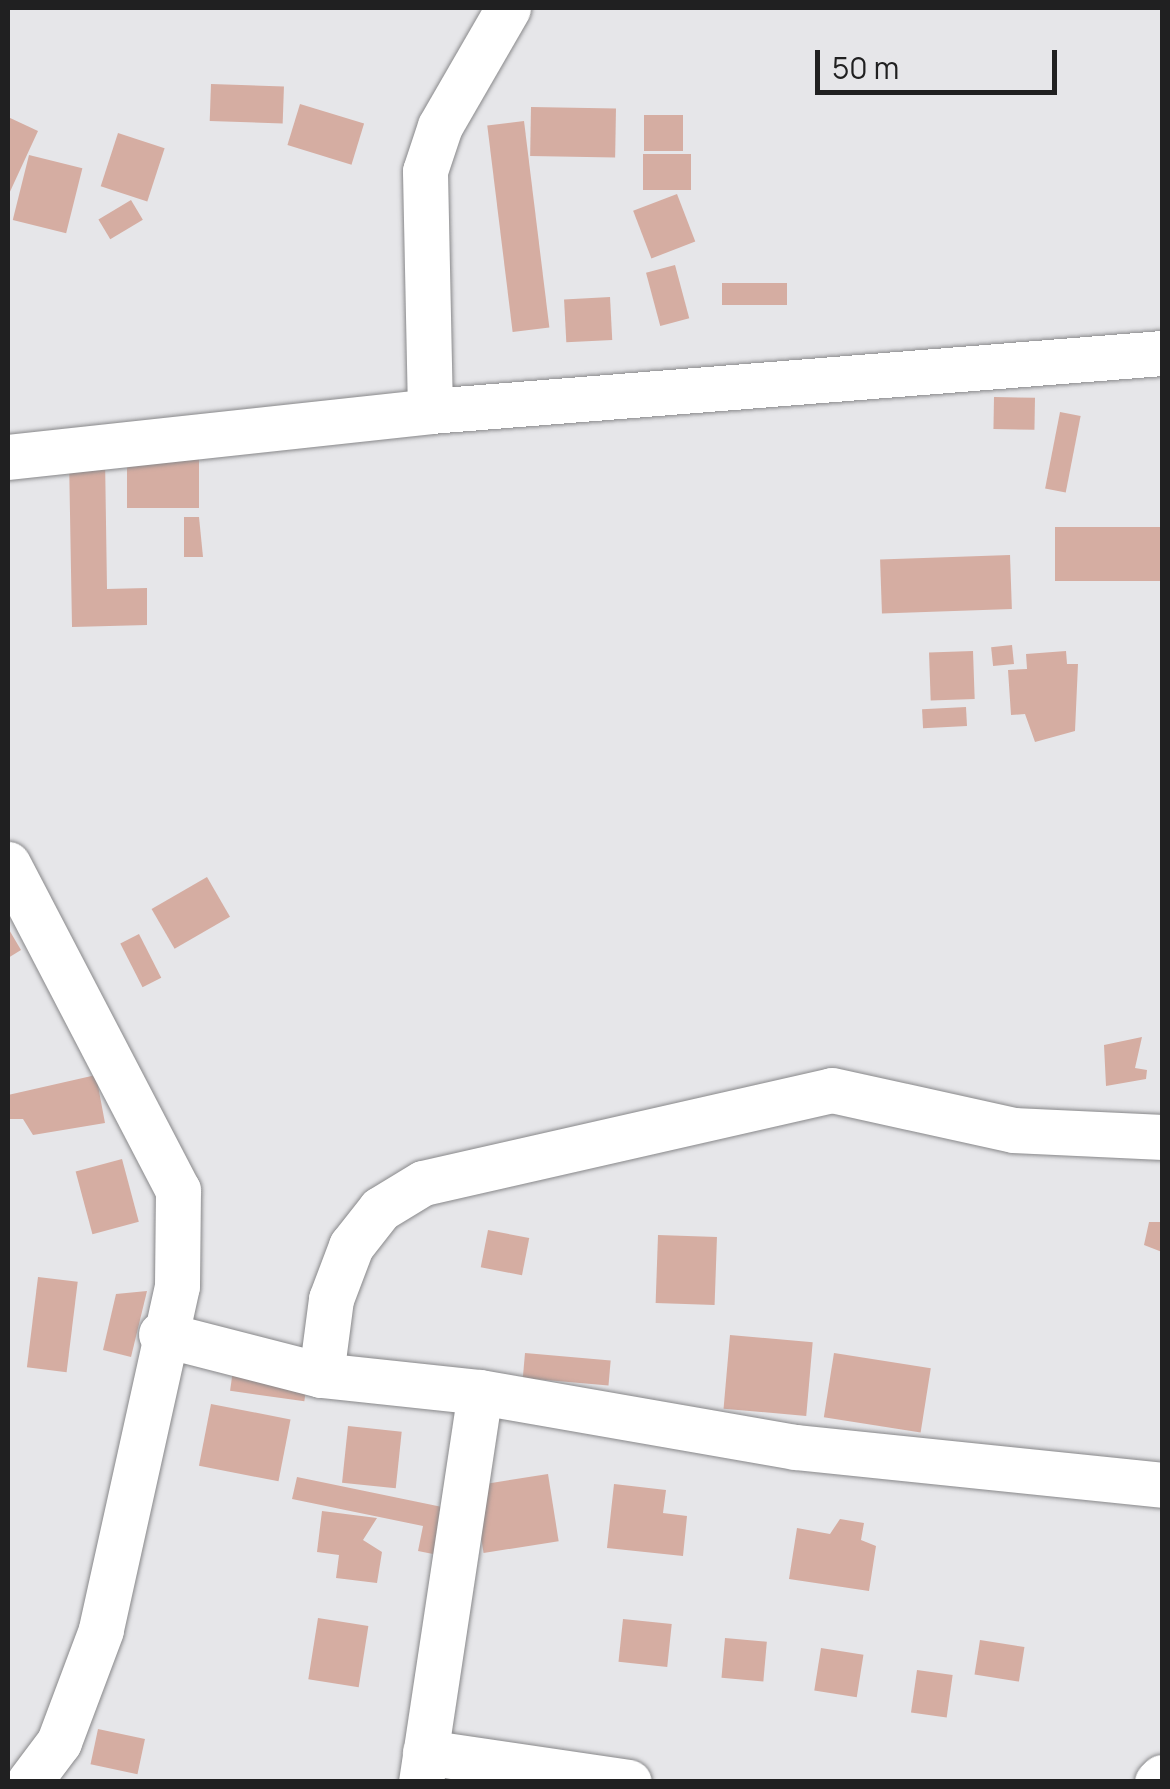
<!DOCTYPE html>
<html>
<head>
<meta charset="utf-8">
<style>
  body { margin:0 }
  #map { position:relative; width:1170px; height:1789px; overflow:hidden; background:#e6e6e9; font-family:Manrope,sans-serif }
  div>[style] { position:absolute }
  .building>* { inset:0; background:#d5ada2; transform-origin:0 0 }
  .roads { filter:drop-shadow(0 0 2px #88888a) drop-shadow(0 0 2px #88888a) }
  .minor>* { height:45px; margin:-22.5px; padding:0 22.5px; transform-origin:22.5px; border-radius:22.5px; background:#fff }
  span { translate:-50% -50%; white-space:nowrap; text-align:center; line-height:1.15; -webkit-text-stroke:8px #e6e6e9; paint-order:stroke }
  .frame { position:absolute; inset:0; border:10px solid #202021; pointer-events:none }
  .scale { position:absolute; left:815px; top:50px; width:242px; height:45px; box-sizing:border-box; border:5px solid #202021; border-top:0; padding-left:12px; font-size:30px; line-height:35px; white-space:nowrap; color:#202021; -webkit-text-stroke:8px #e6e6e9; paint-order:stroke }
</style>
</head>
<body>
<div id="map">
  <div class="building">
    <i style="left:211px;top:84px;width:73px;height:37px;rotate:2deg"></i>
    <i style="left:300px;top:104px;width:67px;height:43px;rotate:17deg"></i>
    <i style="left:531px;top:107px;width:85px;height:49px;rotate:1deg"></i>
    <i style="left:644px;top:115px;width:39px;height:36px"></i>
    <i style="clip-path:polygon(8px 117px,38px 131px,8px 196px)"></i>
    <i style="left:524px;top:121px;width:208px;height:37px;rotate:83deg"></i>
    <i style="left:118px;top:133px;width:49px;height:56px;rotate:18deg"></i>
    <i style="left:643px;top:154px;width:48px;height:36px"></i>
    <i style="left:29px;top:155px;width:55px;height:67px;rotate:14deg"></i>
    <i style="left:677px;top:194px;width:51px;height:47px;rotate:69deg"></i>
    <i style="left:131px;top:200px;width:23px;height:38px;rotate:59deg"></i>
    <i style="left:675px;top:265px;width:55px;height:30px;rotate:75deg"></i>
    <i style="left:722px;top:283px;width:65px;height:22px"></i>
    <i style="left:610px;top:297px;width:43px;height:46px;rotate:87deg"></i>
    <i style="left:994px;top:397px;width:41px;height:32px;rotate:1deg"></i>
    <i style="left:1060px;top:412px;width:21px;height:78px;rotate:11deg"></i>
    <i style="left:127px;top:454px;width:72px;height:54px"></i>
    <i style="clip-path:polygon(105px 456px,107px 589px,147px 588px,147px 625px,72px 627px,69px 457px)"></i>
    <i style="clip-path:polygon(184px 517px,199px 517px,203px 557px,184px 557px)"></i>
    <i style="left:1162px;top:527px;width:54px;height:107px;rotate:90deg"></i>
    <i style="left:1010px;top:555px;width:54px;height:130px;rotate:88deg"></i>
    <i style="left:1012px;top:645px;width:19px;height:21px;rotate:84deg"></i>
    <i style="left:973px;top:651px;width:48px;height:44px;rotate:88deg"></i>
    <i style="clip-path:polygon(1066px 651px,1067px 664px,1078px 664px,1075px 731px,1035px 742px,1025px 714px,1011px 715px,1008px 670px,1027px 669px,1026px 654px)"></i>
    <i style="left:966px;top:707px;width:19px;height:44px;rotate:87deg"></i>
    <i style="left:207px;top:877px;width:46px;height:64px;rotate:60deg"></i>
    <i style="clip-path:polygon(8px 928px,21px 950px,8px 958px)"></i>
    <i style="left:139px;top:934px;width:49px;height:21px;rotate:63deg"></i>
    <i style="clip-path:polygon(1142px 1037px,1135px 1068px,1147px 1070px,1146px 1079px,1106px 1086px,1104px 1045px)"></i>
    <i style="clip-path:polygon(96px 1075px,105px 1123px,33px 1135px,23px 1119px,8px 1119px,8px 1095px)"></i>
    <i style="left:122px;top:1159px;width:65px;height:48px;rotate:75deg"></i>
    <i style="clip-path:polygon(1149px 1222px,1162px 1222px,1162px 1252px,1144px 1245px)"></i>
    <i style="left:488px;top:1230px;width:42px;height:38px;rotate:11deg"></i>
    <i style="left:658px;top:1235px;width:59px;height:68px;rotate:2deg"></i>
    <i style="left:38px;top:1277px;width:40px;height:91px;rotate:7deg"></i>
    <i style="clip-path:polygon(147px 1291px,131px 1357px,103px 1350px,116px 1294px)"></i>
    <i style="left:730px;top:1335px;width:83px;height:74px;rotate:5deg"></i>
    <i style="left:525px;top:1353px;width:86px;height:25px;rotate:5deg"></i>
    <i style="left:834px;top:1353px;width:98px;height:65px;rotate:9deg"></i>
    <i style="left:233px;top:1370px;width:75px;height:21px;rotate:8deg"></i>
    <i style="left:211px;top:1404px;width:81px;height:63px;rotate:11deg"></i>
    <i style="left:348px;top:1426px;width:54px;height:57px;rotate:6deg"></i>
    <i style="left:548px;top:1474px;width:68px;height:76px;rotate:81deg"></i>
    <i style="clip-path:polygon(297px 1477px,447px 1508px,438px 1555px,418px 1551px,423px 1526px,292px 1499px)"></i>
    <i style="clip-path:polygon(614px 1484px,666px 1490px,663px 1513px,687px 1516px,683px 1556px,607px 1548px)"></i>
    <i style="clip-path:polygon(322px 1511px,377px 1518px,363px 1540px,382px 1552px,377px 1583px,336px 1578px,339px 1555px,317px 1552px)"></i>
    <i style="clip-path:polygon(840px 1519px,864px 1523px,861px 1540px,876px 1546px,869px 1591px,789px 1579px,797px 1528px,830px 1534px)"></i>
    <i style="left:318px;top:1618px;width:51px;height:62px;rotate:9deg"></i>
    <i style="left:623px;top:1619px;width:49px;height:43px;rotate:6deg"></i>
    <i style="left:725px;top:1638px;width:42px;height:40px;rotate:5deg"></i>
    <i style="left:980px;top:1640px;width:45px;height:35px;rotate:9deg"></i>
    <i style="left:821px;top:1648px;width:43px;height:43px;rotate:9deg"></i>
    <i style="left:917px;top:1670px;width:36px;height:43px;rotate:8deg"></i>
    <i style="left:98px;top:1729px;width:48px;height:36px;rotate:12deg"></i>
  </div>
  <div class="roads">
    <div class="minor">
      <i style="left:430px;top:411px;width:240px;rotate:-91.2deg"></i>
      <i style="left:425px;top:171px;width:47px;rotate:-71.6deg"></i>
      <i style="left:440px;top:126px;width:136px;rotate:-60deg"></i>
      <i style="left:8px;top:457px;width:424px;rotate:-6.2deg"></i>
      <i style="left:430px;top:411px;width:734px;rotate:-4.53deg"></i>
      <i style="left:8px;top:864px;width:368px;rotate:62.5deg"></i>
      <i style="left:178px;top:1190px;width:96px;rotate:90.6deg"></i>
      <i style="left:177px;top:1286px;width:352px;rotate:102.5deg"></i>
      <i style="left:101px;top:1630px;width:120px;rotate:110.6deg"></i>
      <i style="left:59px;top:1742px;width:50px;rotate:126.9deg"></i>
      <i style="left:161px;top:1334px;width:165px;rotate:14.4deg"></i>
      <i style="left:321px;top:1375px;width:160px;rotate:6.1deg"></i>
      <i style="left:480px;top:1392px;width:320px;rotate:9.9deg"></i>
      <i style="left:795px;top:1447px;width:369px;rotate:5.9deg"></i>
      <i style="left:321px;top:1375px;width:77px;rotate:-82.5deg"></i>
      <i style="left:331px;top:1299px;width:57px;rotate:-69.3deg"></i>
      <i style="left:351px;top:1246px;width:47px;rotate:-51.9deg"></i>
      <i style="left:380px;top:1209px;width:50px;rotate:-31.2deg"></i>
      <i style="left:423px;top:1183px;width:419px;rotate:-12.8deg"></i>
      <i style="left:832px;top:1090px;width:186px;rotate:12.4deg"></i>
      <i style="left:1014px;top:1130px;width:148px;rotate:2.7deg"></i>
      <i style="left:425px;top:1752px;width:206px;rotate:8.4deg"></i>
      <i style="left:421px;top:1782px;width:394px;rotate:-81.4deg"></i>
      <i style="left:1157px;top:1782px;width:7px;rotate:-45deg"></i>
    </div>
  </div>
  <div class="frame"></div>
  <div class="scale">50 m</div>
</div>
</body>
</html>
